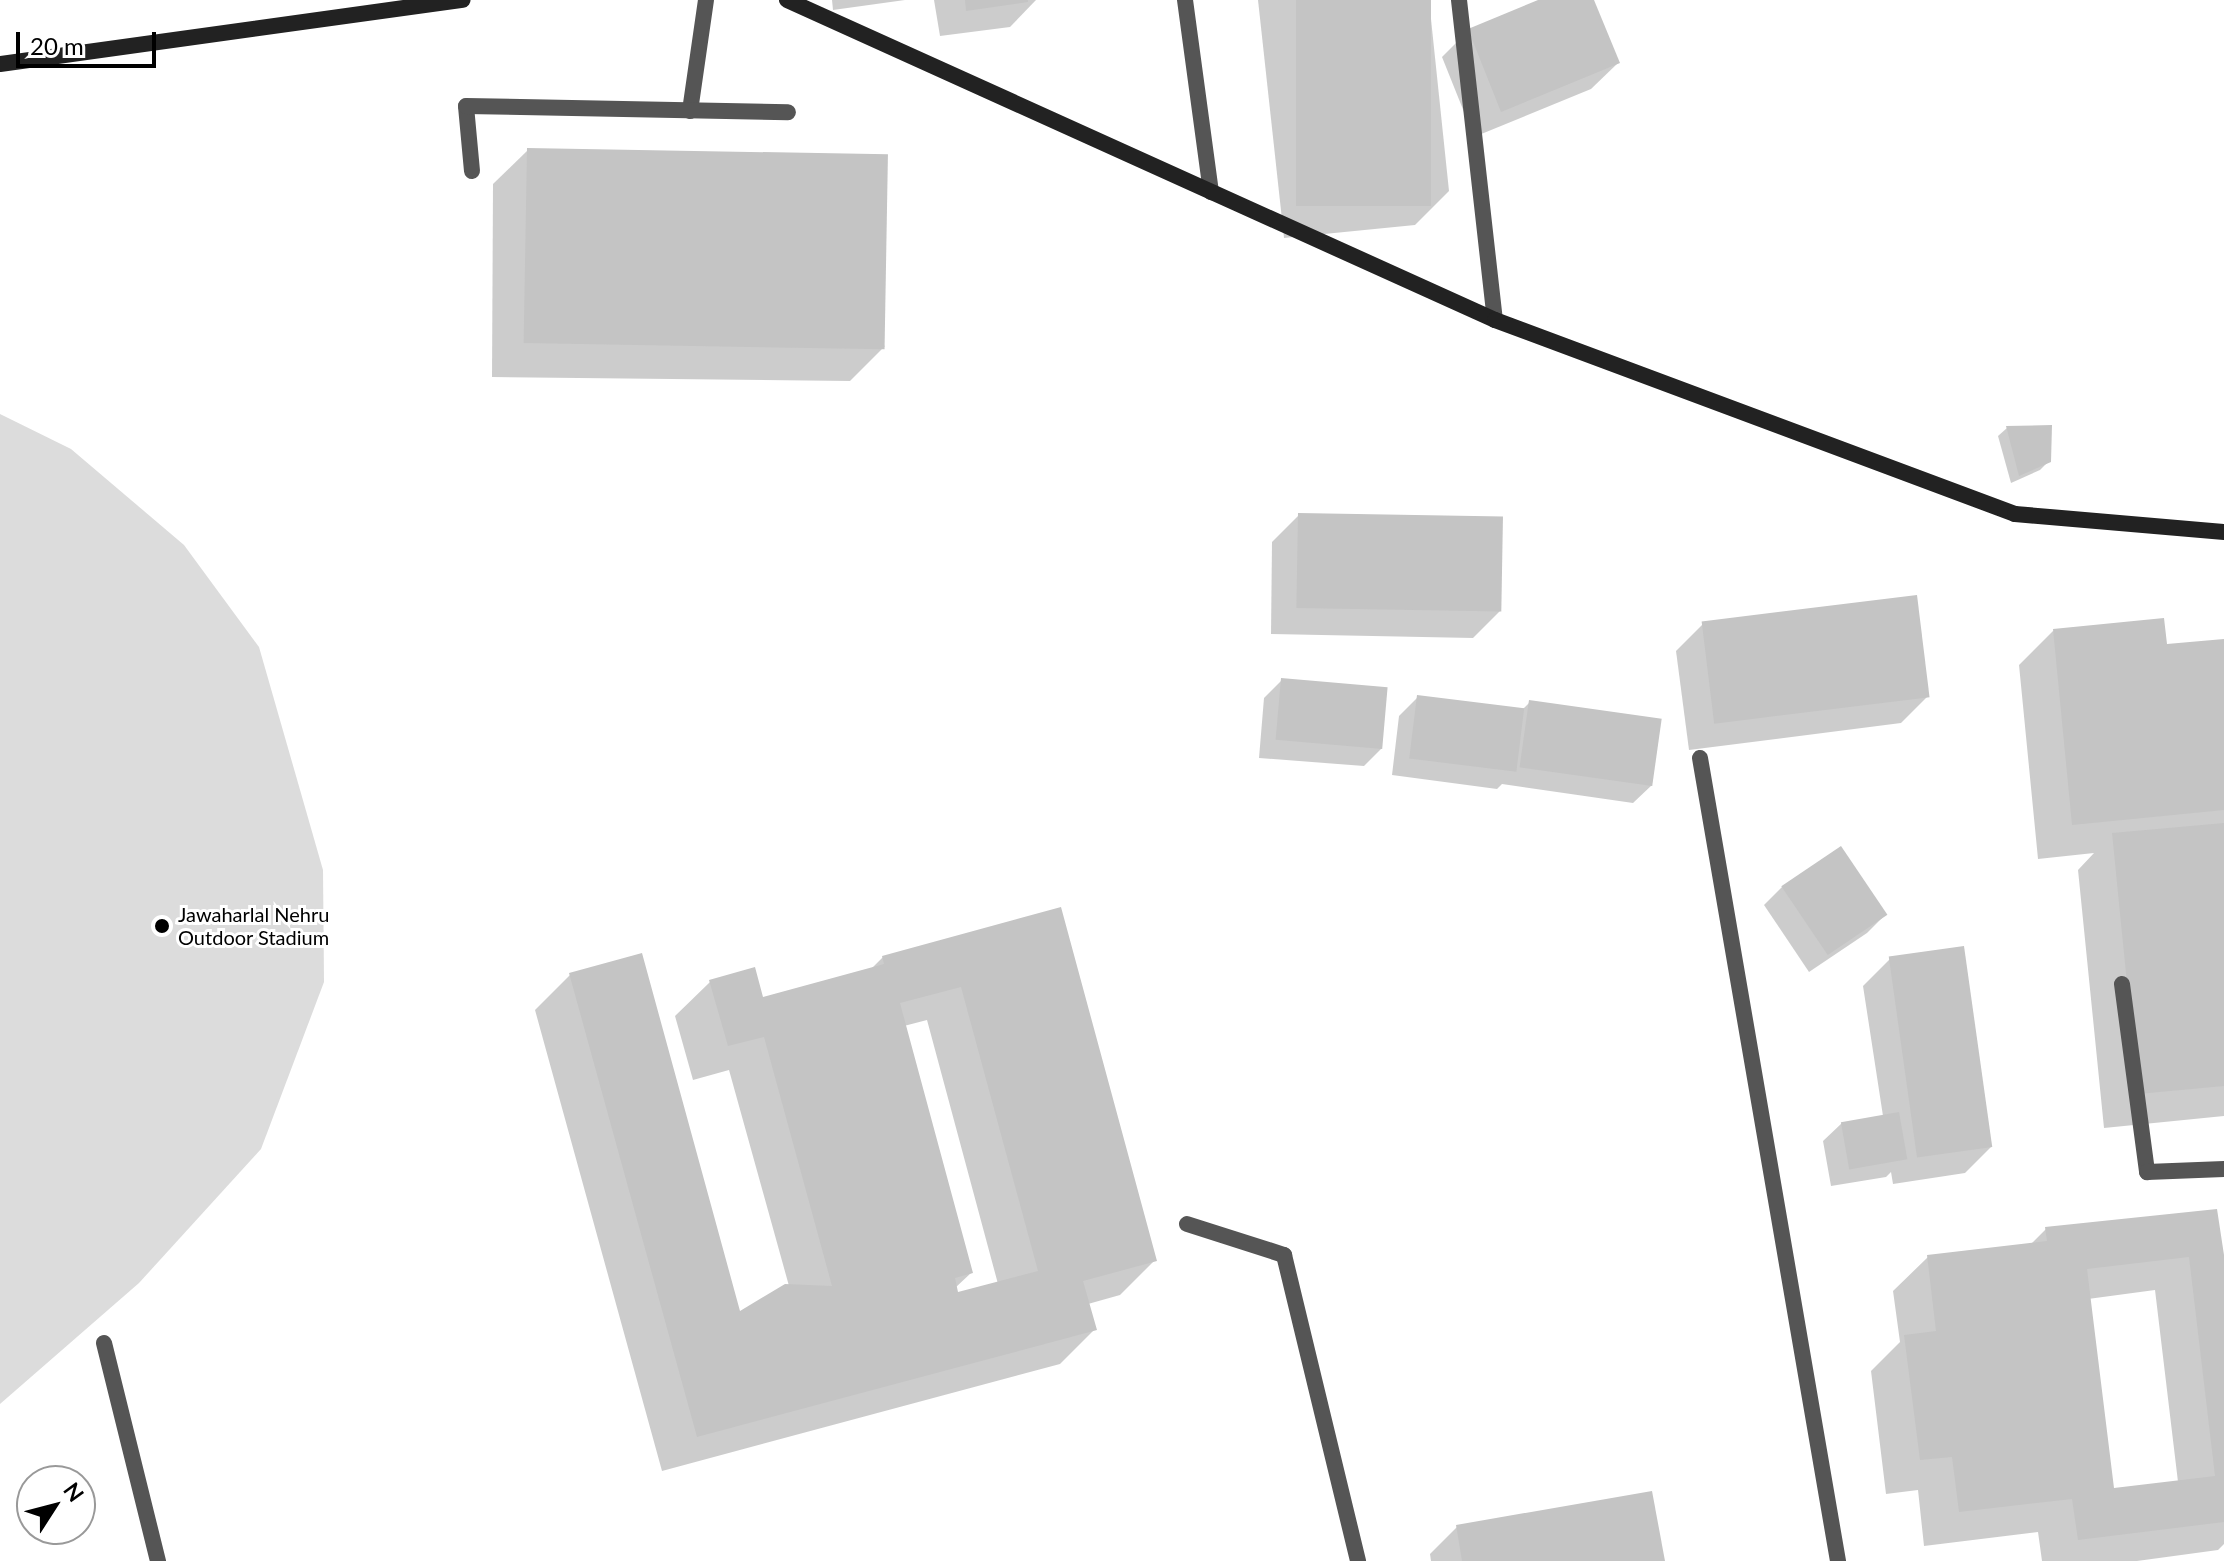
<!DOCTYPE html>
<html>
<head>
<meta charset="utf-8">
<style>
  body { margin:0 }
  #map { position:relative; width:2224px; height:1561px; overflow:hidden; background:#fff; font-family:Lato,sans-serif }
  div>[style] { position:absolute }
  .green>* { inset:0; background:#dcdcdc }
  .shadow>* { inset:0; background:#0003 }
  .building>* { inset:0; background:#c4c4c4; transform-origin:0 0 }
  .lane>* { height:16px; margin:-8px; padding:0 8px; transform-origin:8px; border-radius:8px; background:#555 }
  .street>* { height:16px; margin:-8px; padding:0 8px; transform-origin:8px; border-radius:8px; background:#555 }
  .secondary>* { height:16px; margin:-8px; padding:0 8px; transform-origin:8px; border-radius:8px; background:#222 }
  .dots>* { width:22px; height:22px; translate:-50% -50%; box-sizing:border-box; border:4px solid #fff; border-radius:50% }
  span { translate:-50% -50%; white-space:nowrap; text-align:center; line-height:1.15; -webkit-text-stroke:6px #fff; paint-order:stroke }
  .poi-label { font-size:20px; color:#000 }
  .left { translate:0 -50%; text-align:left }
  .north { position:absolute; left:16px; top:1465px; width:80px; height:80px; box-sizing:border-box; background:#fff; border:2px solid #999; border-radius:50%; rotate:54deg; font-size:22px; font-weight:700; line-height:32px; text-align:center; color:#000 }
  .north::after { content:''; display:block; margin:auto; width:28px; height:36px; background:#000; clip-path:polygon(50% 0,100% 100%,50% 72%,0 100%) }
  .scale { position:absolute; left:16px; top:32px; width:140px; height:36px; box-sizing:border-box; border:4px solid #000; border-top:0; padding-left:10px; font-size:24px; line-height:28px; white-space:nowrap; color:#000; -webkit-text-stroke:6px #fff; paint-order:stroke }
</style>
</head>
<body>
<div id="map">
  <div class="green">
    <i style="clip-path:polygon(0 414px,71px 449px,184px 545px,259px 647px,323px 870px,324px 982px,261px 1149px,139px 1283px,0 1404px)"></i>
  </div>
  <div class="shadow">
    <i style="clip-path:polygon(832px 0,905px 0,833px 10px)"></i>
    <i style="clip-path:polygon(934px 0,1036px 0,1010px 27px,940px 36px)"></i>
    <i style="clip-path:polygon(1258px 0,1429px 0,1449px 191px,1415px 225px,1284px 238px)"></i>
    <i style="clip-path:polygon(1543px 0,1592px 0,1618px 63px,1591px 89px,1474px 137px,1442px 57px,1469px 30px)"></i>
    <i style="clip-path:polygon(528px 150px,885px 346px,850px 381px,492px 377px,493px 184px)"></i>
    <i style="clip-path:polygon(2007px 428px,2049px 461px,2040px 470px,2011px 483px,1998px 436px)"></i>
    <i style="clip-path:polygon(1299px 515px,1500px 611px,1473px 638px,1271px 634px,1272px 542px)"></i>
    <i style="clip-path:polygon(1703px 624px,1928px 696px,1901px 723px,1689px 750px,1676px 651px)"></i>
    <i style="clip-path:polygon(2053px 631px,2165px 646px,2224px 641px,2224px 1116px,2104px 1128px,2078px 870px,2094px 853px,2038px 859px,2019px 665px)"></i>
    <i style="clip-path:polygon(1282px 680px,1382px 748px,1364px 766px,1259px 758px,1264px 698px)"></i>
    <i style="clip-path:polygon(1418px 697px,1522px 710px,1530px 702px,1652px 785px,1633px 803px,1502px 784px,1497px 789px,1392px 775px,1399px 716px)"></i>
    <i style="clip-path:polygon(1782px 887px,1885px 915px,1867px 933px,1809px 972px,1764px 905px)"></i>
    <i style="clip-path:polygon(evenodd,1059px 910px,1155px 1260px,1120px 1295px,1088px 1304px,1095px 1329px,1060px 1364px,662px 1471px,535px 1010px,570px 975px,739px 1314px,789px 1286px,729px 1070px,693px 1080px,675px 1016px,710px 982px,761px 999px,870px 970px,883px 957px,1059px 910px,927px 1020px,998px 1284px,957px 1295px,955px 1288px,971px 1273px,904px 1026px,927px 1020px)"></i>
    <i style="clip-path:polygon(1890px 959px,1992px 1146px,1965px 1173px,1893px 1184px,1891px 1172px,1886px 1177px,1831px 1186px,1823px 1141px,1842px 1123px,1883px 1116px,1863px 986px)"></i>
    <i style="clip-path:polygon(evenodd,2046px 1229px,2224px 1257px,2224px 1544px,2218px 1550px,2137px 1561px,2042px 1561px,2038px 1532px,1924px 1546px,1918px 1490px,1886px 1494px,1871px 1371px,1900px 1342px,1893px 1291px,1928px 1257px,2030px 1245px,2046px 1229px,2155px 1290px,2178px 1482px,2112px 1490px,2088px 1299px,2155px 1290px)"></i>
    <i style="clip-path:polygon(1457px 1527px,1663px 1561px,1431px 1561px,1430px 1554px)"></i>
  </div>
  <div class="building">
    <i style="clip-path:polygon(965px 0,1028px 0,1028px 2px,966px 11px)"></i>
    <i style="left:1296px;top:0;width:135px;height:206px"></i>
    <i style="clip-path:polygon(1538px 0,1594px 0,1620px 63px,1501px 112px,1468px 29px)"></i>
    <i style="left:527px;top:148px;width:361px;height:195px;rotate:1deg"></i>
    <i style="clip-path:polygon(2052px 425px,2051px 462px,2019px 476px,2006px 426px)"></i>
    <i style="left:1298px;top:513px;width:205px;height:95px;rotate:1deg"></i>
    <i style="left:1917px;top:595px;width:103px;height:217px;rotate:83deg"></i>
    <i style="clip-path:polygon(2164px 618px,2167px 644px,2224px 639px,2224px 810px,2072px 825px,2053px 629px)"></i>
    <i style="left:1281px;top:678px;width:107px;height:62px;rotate:5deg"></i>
    <i style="left:1417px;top:695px;width:108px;height:64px;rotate:7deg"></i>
    <i style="left:1529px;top:700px;width:134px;height:68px;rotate:8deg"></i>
    <i style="clip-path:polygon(2224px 823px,2224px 1086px,2138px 1094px,2112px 833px)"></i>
    <i style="left:1841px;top:846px;width:83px;height:72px;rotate:56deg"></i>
    <i style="clip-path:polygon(evenodd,1061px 907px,1157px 1261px,1083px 1281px,1097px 1330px,697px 1437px,569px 973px,642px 953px,740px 1311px,785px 1284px,832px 1286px,764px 1037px,728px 1046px,709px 980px,755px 967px,763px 997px,884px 964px,882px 956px,1061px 907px,961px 987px,1038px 1271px,958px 1292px,955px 1278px,973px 1273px,900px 1003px,961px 987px)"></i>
    <i style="left:1964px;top:946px;width:203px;height:76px;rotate:82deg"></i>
    <i style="left:1899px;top:1112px;width:48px;height:59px;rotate:80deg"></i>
    <i style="clip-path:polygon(evenodd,2217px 1209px,2224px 1255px,2224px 1522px,2078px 1540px,2072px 1499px,1959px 1512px,1952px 1457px,1920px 1460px,1904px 1335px,1936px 1331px,1927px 1255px,2047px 1241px,2045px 1227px,2217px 1209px,2189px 1257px,2215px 1476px,2114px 1488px,2087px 1269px,2189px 1257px)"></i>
    <i style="clip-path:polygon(1652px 1491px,1665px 1561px,1462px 1561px,1456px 1525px)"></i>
  </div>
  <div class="lane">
    <i style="left:1459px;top:0;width:322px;rotate:83.6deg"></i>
    <i style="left:690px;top:111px;width:112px;rotate:-81.8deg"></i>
    <i style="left:472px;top:171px;width:65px;rotate:-95.3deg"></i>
    <i style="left:466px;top:106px;width:322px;rotate:1.1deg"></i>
  </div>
  <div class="street">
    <i style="left:1185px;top:0;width:194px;rotate:82.3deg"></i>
    <i style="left:1700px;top:758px;width:815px;rotate:80.25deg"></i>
    <i style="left:2122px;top:984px;width:190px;rotate:82.4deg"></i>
    <i style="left:2147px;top:1172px;width:77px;rotate:-2.2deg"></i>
    <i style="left:1187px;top:1224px;width:102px;rotate:17.7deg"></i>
    <i style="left:1284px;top:1255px;width:315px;rotate:76.4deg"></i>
    <i style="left:104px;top:1343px;width:225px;rotate:76.1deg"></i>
  </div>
  <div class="secondary">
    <i style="left:787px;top:0;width:777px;rotate:24.32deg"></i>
    <i style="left:1495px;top:320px;width:555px;rotate:20.46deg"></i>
    <i style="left:2015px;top:514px;width:210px;rotate:4.9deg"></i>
    <i style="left:0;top:64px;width:467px;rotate:-7.9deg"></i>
  </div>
  <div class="dots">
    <i style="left:162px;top:926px;background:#000"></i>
  </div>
  <div class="poi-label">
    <span class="left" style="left:178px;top:926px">Jawaharlal Nehru<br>Outdoor Stadium</span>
  </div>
  <div class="north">N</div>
  <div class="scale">20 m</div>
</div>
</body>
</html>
